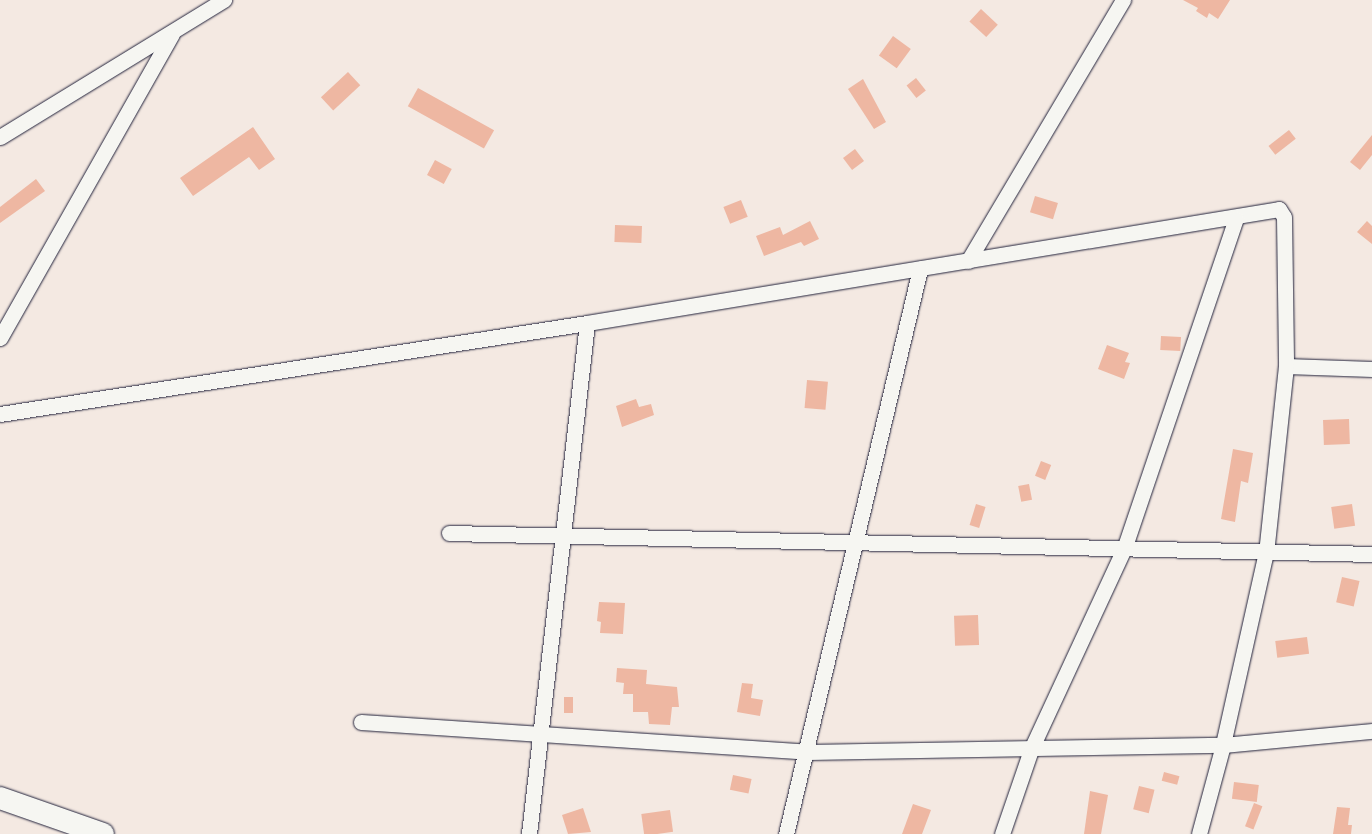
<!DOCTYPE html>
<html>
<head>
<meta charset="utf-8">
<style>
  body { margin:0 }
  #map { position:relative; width:1372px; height:834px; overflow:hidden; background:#f4e9e2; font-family:Itim,sans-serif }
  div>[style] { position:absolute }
  .building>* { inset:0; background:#eeb7a2; transform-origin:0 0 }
  .roads { filter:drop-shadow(0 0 1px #22223b) drop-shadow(0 0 1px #22223b) }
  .minor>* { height:15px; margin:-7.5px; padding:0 7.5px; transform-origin:7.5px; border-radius:7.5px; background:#f6f6f2 }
  .highway>* { height:22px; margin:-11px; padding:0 11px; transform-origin:11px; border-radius:11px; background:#f6f6f2 }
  span { translate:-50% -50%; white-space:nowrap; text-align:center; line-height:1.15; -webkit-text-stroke:5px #f6f6f2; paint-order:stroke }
</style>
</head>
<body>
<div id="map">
  <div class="building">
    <i style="clip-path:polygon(1183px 0,1230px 0,1218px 19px,1209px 13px,1207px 18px,1196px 11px,1198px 8px)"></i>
    <i style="left:981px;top:9px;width:23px;height:17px;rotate:43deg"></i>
    <i style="left:893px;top:36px;width:22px;height:24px;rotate:36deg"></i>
    <i style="left:348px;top:72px;width:18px;height:37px;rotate:47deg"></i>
    <i style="left:916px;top:78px;width:16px;height:12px;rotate:52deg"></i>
    <i style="clip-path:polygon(863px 79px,886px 122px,874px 129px,848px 89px)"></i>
    <i style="left:418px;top:88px;width:87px;height:21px;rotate:29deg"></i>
    <i style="clip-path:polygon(253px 127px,275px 159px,259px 170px,249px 157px,193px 196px,180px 178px)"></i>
    <i style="left:1289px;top:130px;width:11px;height:26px;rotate:52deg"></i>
    <i style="clip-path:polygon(1372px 135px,1372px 155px,1360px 170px,1350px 162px)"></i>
    <i style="left:855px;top:149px;width:15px;height:15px;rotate:53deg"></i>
    <i style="left:435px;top:160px;width:19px;height:17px;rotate:28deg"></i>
    <i style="clip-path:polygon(36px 179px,45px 191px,0 223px,0 207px)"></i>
    <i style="left:1035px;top:196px;width:24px;height:17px;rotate:17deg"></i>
    <i style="left:741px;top:200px;width:18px;height:19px;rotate:68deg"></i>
    <i style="clip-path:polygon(810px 221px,819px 239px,804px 246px,801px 242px,764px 256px,756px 236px,780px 227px,783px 235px)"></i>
    <i style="clip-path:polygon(1367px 221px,1372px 226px,1372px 244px,1357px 232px)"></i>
    <i style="left:615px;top:225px;width:27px;height:17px;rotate:2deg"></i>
    <i style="left:1161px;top:336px;width:20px;height:14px;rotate:3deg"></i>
    <i style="clip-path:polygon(1107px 345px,1129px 353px,1125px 362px,1130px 363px,1124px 379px,1098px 369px)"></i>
    <i style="left:807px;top:380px;width:21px;height:28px;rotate:5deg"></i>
    <i style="clip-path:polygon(636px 399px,639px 407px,651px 404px,654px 415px,622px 427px,616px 406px)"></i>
    <i style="left:1349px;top:419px;width:25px;height:26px;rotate:88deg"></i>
    <i style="clip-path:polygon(1233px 449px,1253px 453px,1248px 483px,1241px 481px,1235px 522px,1221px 519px)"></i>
    <i style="left:1041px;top:461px;width:11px;height:16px;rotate:22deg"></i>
    <i style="left:1029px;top:484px;width:16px;height:11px;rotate:79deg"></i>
    <i style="left:976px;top:504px;width:10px;height:22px;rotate:17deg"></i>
    <i style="left:1352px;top:504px;width:22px;height:21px;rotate:82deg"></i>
    <i style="left:1342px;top:577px;width:18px;height:26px;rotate:13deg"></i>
    <i style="clip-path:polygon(599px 602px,625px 603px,623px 634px,600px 633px,601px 622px,597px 621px)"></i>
    <i style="left:978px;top:615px;width:30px;height:24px;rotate:88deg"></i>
    <i style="left:1307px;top:637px;width:17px;height:32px;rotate:83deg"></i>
    <i style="clip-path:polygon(617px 668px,647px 670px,646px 684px,677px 687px,679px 707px,672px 707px,670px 725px,649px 724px,648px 712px,633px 712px,633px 694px,623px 694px,624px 683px,616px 682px)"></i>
    <i style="clip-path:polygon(742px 683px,753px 684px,751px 698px,763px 700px,760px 716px,737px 712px)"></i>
    <i style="left:564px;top:697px;width:9px;height:16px"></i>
    <i style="left:1164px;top:772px;width:16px;height:9px;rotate:15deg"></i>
    <i style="left:733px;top:775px;width:19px;height:15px;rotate:12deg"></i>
    <i style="left:1234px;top:782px;width:25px;height:17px;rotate:7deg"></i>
    <i style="left:1139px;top:786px;width:16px;height:24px;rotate:14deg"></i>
    <i style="clip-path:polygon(1090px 791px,1108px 795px,1101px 834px,1084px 834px)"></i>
    <i style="left:1254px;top:803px;width:9px;height:25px;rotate:21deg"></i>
    <i style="clip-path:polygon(913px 804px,931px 810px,922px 834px,902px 834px)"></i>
    <i style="clip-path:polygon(1337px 807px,1350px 808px,1348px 825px,1352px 825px,1351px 834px,1333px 834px)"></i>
    <i style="clip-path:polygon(583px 808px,591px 832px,568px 834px,562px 815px)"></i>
    <i style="left:670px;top:810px;width:22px;height:29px;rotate:82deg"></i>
  </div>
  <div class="roads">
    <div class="minor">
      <i style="left:0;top:137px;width:263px;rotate:-31.5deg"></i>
      <i style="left:968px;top:261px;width:304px;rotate:-59.3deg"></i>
      <i style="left:0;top:338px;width:349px;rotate:-60.5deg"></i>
      <i style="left:1286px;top:366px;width:86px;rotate:2deg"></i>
      <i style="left:0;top:414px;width:594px;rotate:-8.81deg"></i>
      <i style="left:449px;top:533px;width:923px;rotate:1.3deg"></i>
      <i style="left:361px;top:722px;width:448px;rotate:3.8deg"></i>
      <i style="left:808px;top:752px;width:415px;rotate:-1deg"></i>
      <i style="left:1223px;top:745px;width:150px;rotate:-5.4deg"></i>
      <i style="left:529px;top:834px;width:514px;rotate:-83.52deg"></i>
      <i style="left:587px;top:323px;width:701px;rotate:-9.35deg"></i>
      <i style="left:1279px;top:209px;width:9px;rotate:58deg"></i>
      <i style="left:1284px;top:217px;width:149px;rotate:89.2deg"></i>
      <i style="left:1286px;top:366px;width:187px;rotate:96.1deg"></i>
      <i style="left:1266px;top:552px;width:198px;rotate:102.6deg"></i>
      <i style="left:1223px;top:745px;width:92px;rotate:105.1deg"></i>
      <i style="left:786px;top:834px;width:581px;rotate:-76.66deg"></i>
      <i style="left:1002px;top:834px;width:92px;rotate:-71deg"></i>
      <i style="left:1032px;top:747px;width:218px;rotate:-65.1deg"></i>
      <i style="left:1124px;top:549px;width:349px;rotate:-71.3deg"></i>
    </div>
    <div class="highway">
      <i style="left:0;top:798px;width:109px;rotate:19.3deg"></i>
    </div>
  </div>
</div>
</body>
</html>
